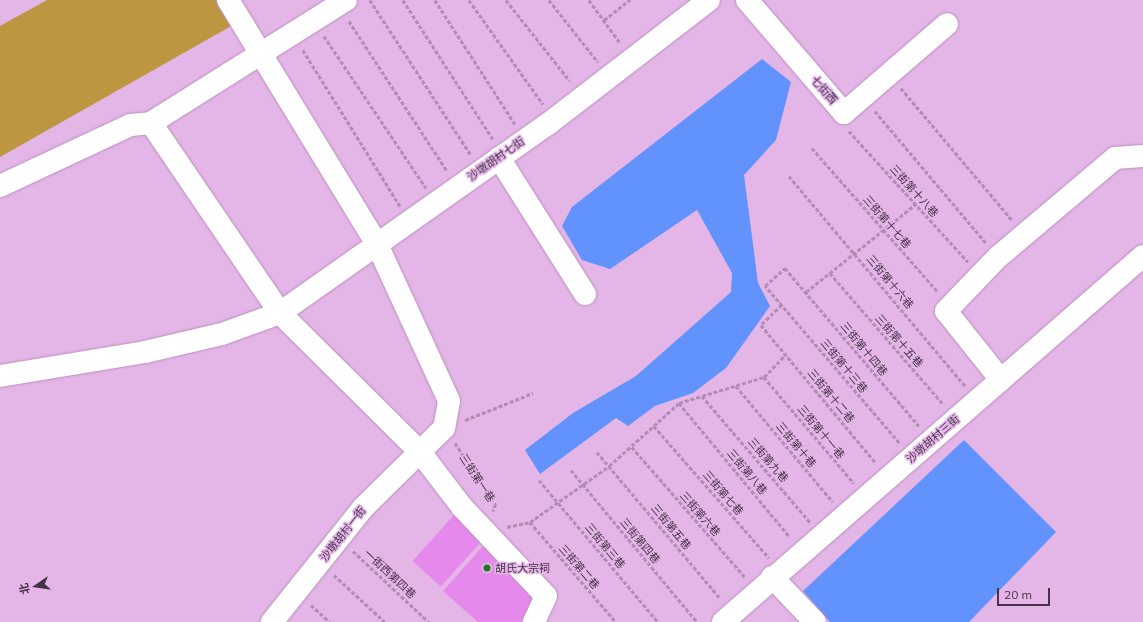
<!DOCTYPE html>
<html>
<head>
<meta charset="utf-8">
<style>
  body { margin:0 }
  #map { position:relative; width:1143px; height:622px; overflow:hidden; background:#e4b5e7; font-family:Mulish,"Noto Sans SC",sans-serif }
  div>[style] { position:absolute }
  .green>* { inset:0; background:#bd9642 }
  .water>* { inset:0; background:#6292fc }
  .building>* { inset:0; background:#e58aec; transform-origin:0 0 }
  .path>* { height:2.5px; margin-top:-1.25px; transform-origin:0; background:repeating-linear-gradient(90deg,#b28cb5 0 4px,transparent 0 6px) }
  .roads { filter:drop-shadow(0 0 1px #bc8fbf) drop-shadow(0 0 1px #bc8fbf) }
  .minor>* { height:22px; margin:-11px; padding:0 11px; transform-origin:11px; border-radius:11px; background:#fff }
  .dots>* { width:11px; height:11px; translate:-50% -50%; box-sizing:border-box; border:2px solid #e4b5e7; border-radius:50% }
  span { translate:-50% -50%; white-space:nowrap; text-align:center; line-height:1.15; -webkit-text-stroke:3px #e4b5e7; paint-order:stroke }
  .street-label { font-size:11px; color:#453247 }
  .poi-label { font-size:11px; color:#453247 }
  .left { translate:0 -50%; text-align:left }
  .north { position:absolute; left:16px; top:566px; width:40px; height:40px; -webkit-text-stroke:3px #e4b5e7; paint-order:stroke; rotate:257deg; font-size:11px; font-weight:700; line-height:16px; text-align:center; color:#453247 }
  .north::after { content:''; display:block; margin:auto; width:14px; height:18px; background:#453247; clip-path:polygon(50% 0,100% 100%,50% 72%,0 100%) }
  .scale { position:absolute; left:997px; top:588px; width:53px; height:18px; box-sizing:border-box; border:2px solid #453247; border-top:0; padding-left:5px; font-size:12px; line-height:14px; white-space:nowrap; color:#453247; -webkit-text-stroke:3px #e4b5e7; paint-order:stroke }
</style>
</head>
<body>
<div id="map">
  <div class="green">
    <i style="clip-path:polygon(47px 0,217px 0,233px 25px,0 157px,0 26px)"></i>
  </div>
  <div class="water">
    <i style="clip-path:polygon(762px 59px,791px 82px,776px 140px,744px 175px,758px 283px,770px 306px,726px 368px,693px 393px,655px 406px,628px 426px,616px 418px,540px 474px,525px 450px,573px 413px,636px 376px,731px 292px,732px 273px,697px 210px,610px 269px,582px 260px,562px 226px,572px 207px)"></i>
    <i style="clip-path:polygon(964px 440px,1056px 532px,969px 622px,830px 622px,803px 591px)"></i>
  </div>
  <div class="building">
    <i style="left:454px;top:515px;width:38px;height:62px;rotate:42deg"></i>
    <i style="clip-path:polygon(484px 545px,543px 597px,521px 622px,478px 622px,443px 591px)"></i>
  </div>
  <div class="path">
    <i style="left:370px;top:0;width:185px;rotate:56.9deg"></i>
    <i style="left:403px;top:0;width:166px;rotate:57.1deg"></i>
    <i style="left:435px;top:0;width:148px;rotate:57.2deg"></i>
    <i style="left:469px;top:0;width:128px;rotate:54.6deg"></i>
    <i style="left:506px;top:0;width:103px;rotate:51.7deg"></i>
    <i style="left:549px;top:0;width:79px;rotate:51.7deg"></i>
    <i style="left:589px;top:0;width:54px;rotate:54deg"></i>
    <i style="left:604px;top:20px;width:33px;rotate:-38deg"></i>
    <i style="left:349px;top:21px;width:179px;rotate:56.8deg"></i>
    <i style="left:324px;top:36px;width:183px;rotate:56.1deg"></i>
    <i style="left:303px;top:50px;width:184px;rotate:58.1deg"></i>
    <i style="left:901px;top:88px;width:172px;rotate:49.9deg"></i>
    <i style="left:875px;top:111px;width:172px;rotate:49.9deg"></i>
    <i style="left:849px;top:131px;width:177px;rotate:47.7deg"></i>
    <i style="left:812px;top:148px;width:191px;rotate:48.8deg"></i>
    <i style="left:789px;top:176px;width:274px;rotate:50deg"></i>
    <i style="left:830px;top:273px;width:174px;rotate:49.2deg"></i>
    <i style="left:806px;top:292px;width:141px;rotate:-38.7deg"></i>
    <i style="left:782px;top:305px;width:29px;rotate:136deg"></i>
    <i style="left:761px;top:325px;width:180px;rotate:50.2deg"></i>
    <i style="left:764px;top:377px;width:139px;rotate:49.7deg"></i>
    <i style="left:736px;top:386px;width:151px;rotate:50.1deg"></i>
    <i style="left:702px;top:396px;width:166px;rotate:49.4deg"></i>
    <i style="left:679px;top:403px;width:174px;rotate:50.4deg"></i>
    <i style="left:465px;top:420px;width:73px;rotate:-21.7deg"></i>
    <i style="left:654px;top:426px;width:175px;rotate:48.9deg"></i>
    <i style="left:455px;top:443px;width:73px;rotate:56.1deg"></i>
    <i style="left:496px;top:504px;width:8px;rotate:113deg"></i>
    <i style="left:899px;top:443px;width:206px;rotate:-130.5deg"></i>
    <i style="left:765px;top:286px;width:27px;rotate:-42deg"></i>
    <i style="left:785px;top:268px;width:207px;rotate:49.7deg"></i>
    <i style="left:632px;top:447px;width:172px;rotate:49deg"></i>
    <i style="left:597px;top:452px;width:192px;rotate:49.9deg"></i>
    <i style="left:571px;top:470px;width:197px;rotate:50.3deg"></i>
    <i style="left:539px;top:480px;width:185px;rotate:50deg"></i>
    <i style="left:530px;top:522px;width:132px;rotate:49.3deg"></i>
    <i style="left:507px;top:527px;width:24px;rotate:-12deg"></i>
    <i style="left:530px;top:522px;width:97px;rotate:-35.3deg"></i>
    <i style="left:609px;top:466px;width:94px;rotate:-42deg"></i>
    <i style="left:679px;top:403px;width:89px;rotate:-17deg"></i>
    <i style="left:764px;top:377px;width:32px;rotate:-46deg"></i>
    <i style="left:353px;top:551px;width:104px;rotate:43.1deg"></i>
    <i style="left:334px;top:575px;width:69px;rotate:42.7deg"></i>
    <i style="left:311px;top:605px;width:25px;rotate:42deg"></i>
  </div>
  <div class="roads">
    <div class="minor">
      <i style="left:228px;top:0;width:284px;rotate:58.6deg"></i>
      <i style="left:376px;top:242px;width:175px;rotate:65.3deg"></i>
      <i style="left:449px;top:401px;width:27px;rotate:100deg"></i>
      <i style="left:444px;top:428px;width:114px;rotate:135.4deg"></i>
      <i style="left:363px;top:508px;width:146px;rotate:128.6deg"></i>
      <i style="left:346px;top:0;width:231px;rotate:147.8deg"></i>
      <i style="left:151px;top:123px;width:230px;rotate:55.8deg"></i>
      <i style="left:280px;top:313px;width:197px;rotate:44.8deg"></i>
      <i style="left:420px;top:452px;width:69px;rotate:52.6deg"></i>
      <i style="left:462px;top:507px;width:122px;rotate:46.7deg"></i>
      <i style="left:546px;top:596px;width:29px;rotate:115deg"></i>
      <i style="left:747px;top:0;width:149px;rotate:49.4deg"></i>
      <i style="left:844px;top:113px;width:136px;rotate:-40.8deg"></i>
      <i style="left:499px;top:158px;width:161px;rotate:57.7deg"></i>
      <i style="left:0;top:186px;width:144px;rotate:-25.1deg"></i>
      <i style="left:130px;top:125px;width:21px;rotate:-5deg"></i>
      <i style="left:0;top:376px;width:147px;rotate:-9.4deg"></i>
      <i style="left:145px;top:352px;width:79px;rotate:-13.2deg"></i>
      <i style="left:222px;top:334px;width:62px;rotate:-19.9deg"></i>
      <i style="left:280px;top:313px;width:328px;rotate:-35.2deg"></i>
      <i style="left:548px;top:124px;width:203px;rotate:-37.6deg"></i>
      <i style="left:1001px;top:380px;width:88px;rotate:-128.6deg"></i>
      <i style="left:946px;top:311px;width:75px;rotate:-46.1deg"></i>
      <i style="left:998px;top:257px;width:153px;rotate:-40.2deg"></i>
      <i style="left:1115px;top:158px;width:28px;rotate:-4deg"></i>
      <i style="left:772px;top:577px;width:62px;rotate:46.3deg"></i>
      <i style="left:723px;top:622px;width:557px;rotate:-41.07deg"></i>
    </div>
  </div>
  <div class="dots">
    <i style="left:487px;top:568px;background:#1e7725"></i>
  </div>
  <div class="street-label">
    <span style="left:824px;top:90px;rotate:49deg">七街西</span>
    <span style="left:496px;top:159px;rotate:-35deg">沙墩胡村七街</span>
    <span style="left:914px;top:191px;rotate:48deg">三街第十八巷</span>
    <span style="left:887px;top:222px;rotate:49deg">三街第十七巷</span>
    <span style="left:890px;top:282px;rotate:50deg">三街第十六巷</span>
    <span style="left:899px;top:341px;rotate:49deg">三街第十五巷</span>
    <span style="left:864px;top:349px;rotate:50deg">三街第十四巷</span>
    <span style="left:844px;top:366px;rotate:50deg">三街第十三巷</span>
    <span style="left:831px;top:396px;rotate:50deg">三街第十二巷</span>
    <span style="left:821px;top:432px;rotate:50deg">三街第十一巷</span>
    <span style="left:933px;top:439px;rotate:-41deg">沙墩胡村三街</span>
    <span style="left:796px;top:445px;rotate:50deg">三街第十巷</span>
    <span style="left:768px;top:460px;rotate:49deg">三街第九巷</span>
    <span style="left:747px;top:472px;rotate:50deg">三街第八巷</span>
    <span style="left:477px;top:478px;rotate:57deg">三街第一巷</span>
    <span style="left:723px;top:493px;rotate:49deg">三街第七巷</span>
    <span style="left:700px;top:514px;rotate:49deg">三街第六巷</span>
    <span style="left:671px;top:527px;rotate:50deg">三街第五巷</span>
    <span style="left:343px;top:534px;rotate:-52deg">沙墩胡村一街</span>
    <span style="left:640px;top:541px;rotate:50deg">三街第四巷</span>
    <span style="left:605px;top:546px;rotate:50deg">三街第三巷</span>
    <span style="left:579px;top:567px;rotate:49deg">三街第二巷</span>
    <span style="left:390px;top:574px;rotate:43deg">一街西第四巷</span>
  </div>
  <div class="poi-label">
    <span class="left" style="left:495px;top:568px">胡氏大宗祠</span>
  </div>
  <div class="north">北</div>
  <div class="scale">20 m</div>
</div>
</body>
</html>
